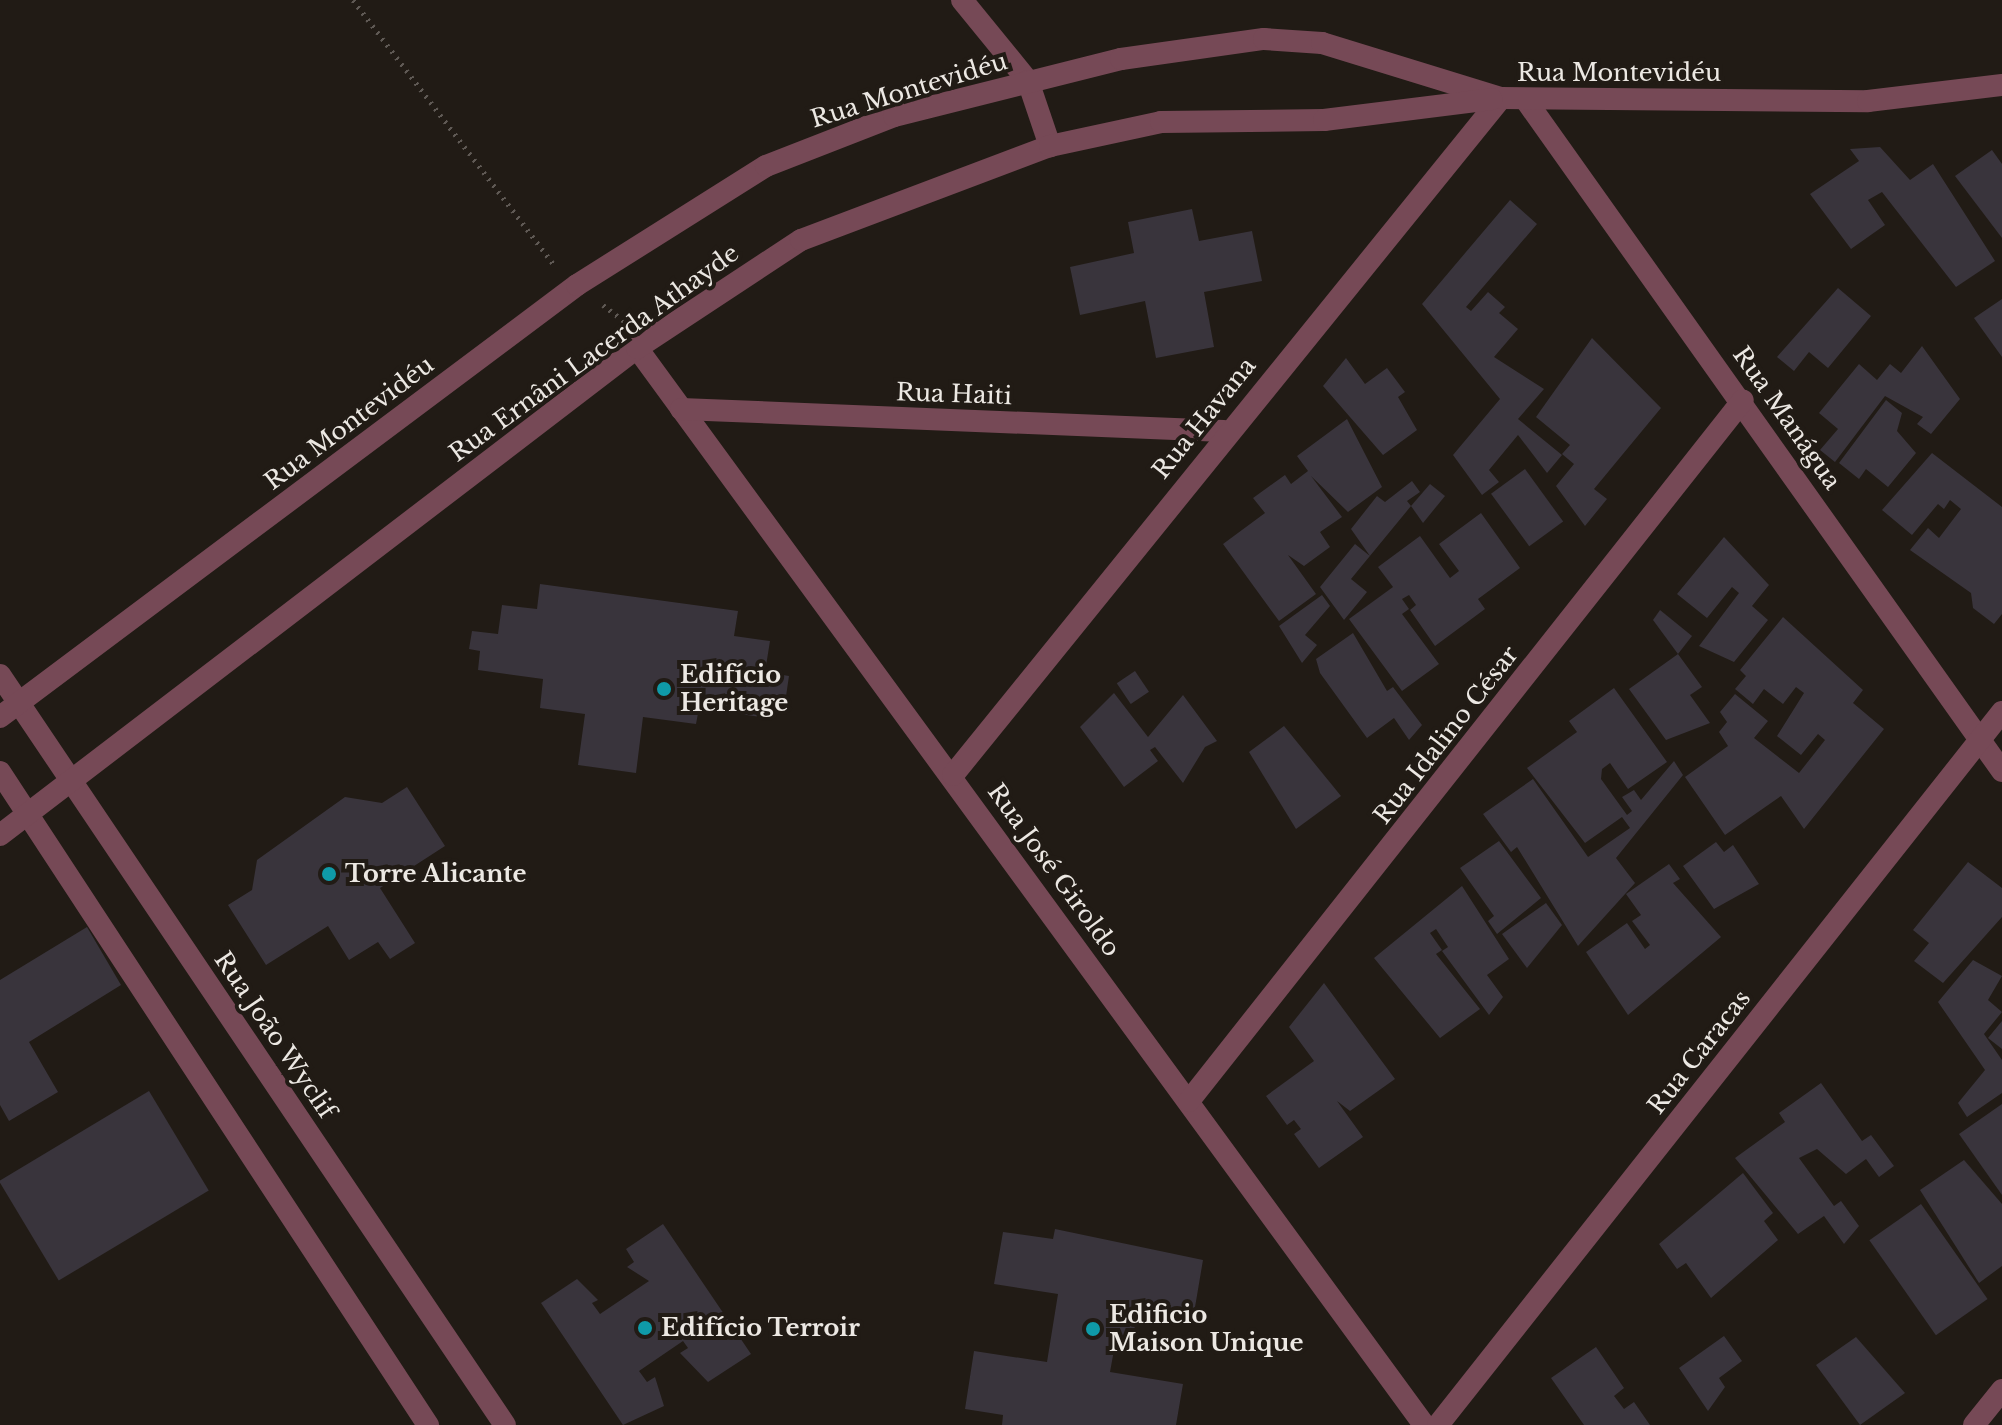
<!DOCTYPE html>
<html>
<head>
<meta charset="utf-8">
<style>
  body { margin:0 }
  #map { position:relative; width:2002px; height:1425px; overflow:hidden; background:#211b15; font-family:"Libre Baskerville",serif }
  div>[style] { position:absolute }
  .building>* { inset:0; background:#39343c; transform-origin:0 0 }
  .path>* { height:5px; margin-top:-2.5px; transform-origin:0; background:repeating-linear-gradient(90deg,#5f5954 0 2px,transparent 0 8px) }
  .minor>* { height:22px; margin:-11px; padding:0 11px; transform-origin:11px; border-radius:11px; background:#764956 }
  .tertiary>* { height:22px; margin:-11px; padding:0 11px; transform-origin:11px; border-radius:11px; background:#764956 }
  .dots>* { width:22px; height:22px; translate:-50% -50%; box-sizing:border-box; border:4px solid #211b15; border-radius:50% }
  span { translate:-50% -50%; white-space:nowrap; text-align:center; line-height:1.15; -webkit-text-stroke:8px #211b15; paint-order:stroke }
  .street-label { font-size:24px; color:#ece8e3 }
  .poi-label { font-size:24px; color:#ece8e3; font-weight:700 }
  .left { translate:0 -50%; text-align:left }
</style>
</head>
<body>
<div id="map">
  <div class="building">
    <i style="clip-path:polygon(1880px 147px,1910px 180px,1933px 164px,1995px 261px,1956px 287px,1882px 192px,1868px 200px,1885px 225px,1851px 249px,1810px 194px,1859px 161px,1850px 149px)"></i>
    <i style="clip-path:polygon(1992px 150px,2002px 164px,2002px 238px,1955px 176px)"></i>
    <i style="clip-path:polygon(1510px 200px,1537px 224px,1466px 307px,1471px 311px,1488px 292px,1505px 307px,1499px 313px,1518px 329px,1494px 357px,1544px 389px,1518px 419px,1562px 455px,1547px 473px,1518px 435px,1489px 470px,1499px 482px,1482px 495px,1453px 455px,1500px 399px,1422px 304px)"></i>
    <i style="clip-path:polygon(1192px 209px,1199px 241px,1252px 231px,1262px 281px,1204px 292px,1214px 347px,1156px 358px,1145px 301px,1080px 315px,1070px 267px,1134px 253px,1128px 222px)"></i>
    <i style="clip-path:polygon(1838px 288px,1871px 316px,1828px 368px,1809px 352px,1794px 371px,1777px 357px)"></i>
    <i style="clip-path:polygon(2002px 299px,2002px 357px,1974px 318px)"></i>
    <i style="clip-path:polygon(1592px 338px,1661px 408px,1594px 489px,1607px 499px,1585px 526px,1556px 486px,1574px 464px,1562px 454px,1570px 445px,1536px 417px)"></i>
    <i style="clip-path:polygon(1922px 346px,1960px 399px,1931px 434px,1917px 424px,1923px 417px,1885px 396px,1835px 462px,1820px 450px,1838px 429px,1819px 413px,1859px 364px,1877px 380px,1890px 364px,1901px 373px)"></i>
    <i style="clip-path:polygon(1346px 358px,1365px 384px,1387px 368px,1405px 392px,1398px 397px,1417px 430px,1383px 455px,1323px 386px)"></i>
    <i style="clip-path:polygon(1886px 400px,1902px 413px,1897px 431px,1916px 453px,1888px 487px,1866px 469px,1859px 479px,1839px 463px)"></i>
    <i style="clip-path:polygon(1347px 419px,1382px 487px,1348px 512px,1311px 476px,1342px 517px,1320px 532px,1330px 547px,1304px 566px,1288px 555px,1316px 594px,1279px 621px,1223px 544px,1265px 513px,1253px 498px,1285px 475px,1291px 484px,1308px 471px,1297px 456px)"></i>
    <i style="clip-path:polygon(1932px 453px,2002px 507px,2002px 614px,1994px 624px,1973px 608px,1971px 593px,1910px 550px,1928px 528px,1939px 538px,1961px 509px,1950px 500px,1944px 509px,1938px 504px,1912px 535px,1882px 510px)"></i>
    <i style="left:1525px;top:469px;width:65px;height:42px;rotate:54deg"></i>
    <i style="clip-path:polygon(1412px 481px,1420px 492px,1407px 501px,1411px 506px,1351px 579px,1367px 592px,1344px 620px,1320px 587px,1355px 544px,1370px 556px,1351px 529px,1377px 496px,1385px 502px)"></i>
    <i style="clip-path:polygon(1430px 484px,1445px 496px,1423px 523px,1411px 506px)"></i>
    <i style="clip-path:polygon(1481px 513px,1520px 568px,1478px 599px,1485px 609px,1435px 646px,1410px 610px,1416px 605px,1409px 595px,1402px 599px,1409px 609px,1402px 614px,1439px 664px,1402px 691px,1349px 619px,1393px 587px,1378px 567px,1420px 536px,1450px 578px,1459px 571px,1439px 544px)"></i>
    <i style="clip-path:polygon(1724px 537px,1769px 585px,1752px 606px,1768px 620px,1734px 662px,1699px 646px,1739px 593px,1732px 587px,1707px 618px,1677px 594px)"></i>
    <i style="clip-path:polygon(540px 584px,738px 611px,734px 636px,770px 641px,765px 672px,789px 676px,785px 703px,770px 700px,768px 718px,699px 708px,696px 724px,643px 717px,636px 773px,578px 765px,585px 714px,540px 708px,543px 679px,478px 670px,480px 651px,469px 649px,472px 631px,498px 634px,502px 605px,537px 609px)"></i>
    <i style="clip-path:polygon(1322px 595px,1330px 606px,1305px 635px,1317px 645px,1302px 663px,1279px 626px)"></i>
    <i style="clip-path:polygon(1660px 610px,1692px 636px,1678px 654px,1653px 620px)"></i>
    <i style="clip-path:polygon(1783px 617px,1863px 690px,1853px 703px,1884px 729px,1804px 829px,1781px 796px,1725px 835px,1685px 777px,1728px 746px,1719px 732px,1727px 722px,1720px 712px,1735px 694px,1768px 721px,1754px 738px,1799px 773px,1825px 740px,1818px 734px,1801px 755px,1777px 736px,1804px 693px,1796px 687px,1783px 704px,1764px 689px,1753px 704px,1735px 689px,1746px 676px,1740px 670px)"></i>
    <i style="clip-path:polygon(1353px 633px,1387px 691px,1393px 687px,1422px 725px,1409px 740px,1394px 718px,1367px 738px,1320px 673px,1316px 659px)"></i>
    <i style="clip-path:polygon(1678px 654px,1702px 687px,1690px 695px,1710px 723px,1666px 740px,1629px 689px)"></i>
    <i style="left:1135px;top:671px;width:25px;height:22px;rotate:56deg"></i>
    <i style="clip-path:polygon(1614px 688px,1667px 762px,1628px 789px,1610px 763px,1602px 769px,1601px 779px,1627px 815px,1632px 811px,1622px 797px,1634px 790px,1641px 800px,1674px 761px,1683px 775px,1616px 858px,1635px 883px,1578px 946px,1517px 847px,1511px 852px,1483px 814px,1533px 779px,1593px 864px,1588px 857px,1630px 828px,1622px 817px,1585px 843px,1527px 768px,1577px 732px,1569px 721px)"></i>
    <i style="clip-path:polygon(1114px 693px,1148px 737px,1183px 695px,1217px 741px,1205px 747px,1183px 783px,1155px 747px,1150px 750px,1158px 761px,1124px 787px,1080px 727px)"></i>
    <i style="clip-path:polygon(1284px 726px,1341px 796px,1296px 829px,1249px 752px)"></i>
    <i style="clip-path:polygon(407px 787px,445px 846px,380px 888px,415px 943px,390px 959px,378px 942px,349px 960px,328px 926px,266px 965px,228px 905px,252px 890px,257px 860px,345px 797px,382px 803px)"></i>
    <i style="clip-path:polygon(1499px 841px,1541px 898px,1497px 934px,1488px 921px,1494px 916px,1460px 868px)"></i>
    <i style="clip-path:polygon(1716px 842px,1724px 852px,1733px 845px,1759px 884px,1714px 909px,1683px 866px)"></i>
    <i style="clip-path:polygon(1968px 862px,2002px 888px,2002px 917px,1943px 983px,1914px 961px,1929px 943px,1913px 930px)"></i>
    <i style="clip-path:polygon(1669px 864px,1680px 879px,1673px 883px,1721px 937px,1628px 1015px,1586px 952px,1627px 923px,1645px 949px,1650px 945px,1632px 921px,1641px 915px,1626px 894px)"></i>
    <i style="clip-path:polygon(1462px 886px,1509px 959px,1487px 975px,1503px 997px,1489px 1015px,1442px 951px,1448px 947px,1436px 929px,1430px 933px,1442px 950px,1436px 954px,1480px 1009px,1440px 1038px,1374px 958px)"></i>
    <i style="clip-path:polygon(1546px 903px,1562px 925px,1527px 968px,1502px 934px)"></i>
    <i style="clip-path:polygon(87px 927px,121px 985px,29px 1042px,58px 1092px,9px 1121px,0 1105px,0 980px)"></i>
    <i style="clip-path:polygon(1973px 960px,2002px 976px,1988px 1000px,2002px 1012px,1984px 1034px,2002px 1060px,2002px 1093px,1967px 1117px,1958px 1103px,1985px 1070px,1938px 1002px)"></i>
    <i style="clip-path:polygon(1324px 983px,1395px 1079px,1350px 1111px,1337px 1101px,1363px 1137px,1319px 1168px,1294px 1134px,1301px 1129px,1294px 1120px,1287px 1125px,1266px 1096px,1314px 1061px,1289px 1027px)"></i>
    <i style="clip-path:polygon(2002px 1021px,2002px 1049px,1988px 1038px)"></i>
    <i style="clip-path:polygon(1821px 1083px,1862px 1141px,1871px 1135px,1894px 1166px,1879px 1177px,1866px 1159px,1846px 1174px,1817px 1149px,1799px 1158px,1834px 1206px,1841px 1201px,1859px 1226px,1844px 1244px,1824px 1216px,1798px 1234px,1735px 1158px,1785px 1122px,1779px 1113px)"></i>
    <i style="left:149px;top:1091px;width:116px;height:175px;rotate:59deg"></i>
    <i style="clip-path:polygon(2002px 1104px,2002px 1195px,1959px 1134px)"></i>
    <i style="clip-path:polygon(1964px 1160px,2002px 1204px,2002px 1266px,1979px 1283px,1920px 1190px)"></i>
    <i style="clip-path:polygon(1743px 1173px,1773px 1213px,1764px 1221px,1778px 1240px,1711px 1298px,1686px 1263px,1677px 1269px,1659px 1244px)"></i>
    <i style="left:1921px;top:1204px;width:116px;height:63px;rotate:55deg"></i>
    <i style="clip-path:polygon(663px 1224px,751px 1354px,708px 1382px,680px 1353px,688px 1348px,683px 1341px,639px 1371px,647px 1382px,655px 1377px,664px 1406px,623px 1425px,541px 1303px,577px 1279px,598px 1300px,592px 1303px,600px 1314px,649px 1281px,627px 1267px,634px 1262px,626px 1249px)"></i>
    <i style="clip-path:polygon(1055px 1229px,1203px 1260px,1193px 1319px,1138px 1310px,1132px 1341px,1116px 1339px,1110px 1372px,1183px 1384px,1176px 1425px,1002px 1425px,1003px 1415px,965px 1409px,974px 1351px,1047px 1362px,1058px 1294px,994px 1284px,1003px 1232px,1053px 1239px)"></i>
    <i style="clip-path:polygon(1724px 1336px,1742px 1361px,1719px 1378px,1725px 1387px,1708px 1411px,1679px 1368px)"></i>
    <i style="clip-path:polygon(1856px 1337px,1905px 1393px,1860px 1425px,1816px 1365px)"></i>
    <i style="clip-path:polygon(1596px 1347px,1624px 1388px,1614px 1396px,1624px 1409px,1634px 1402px,1650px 1425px,1584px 1425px,1551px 1378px)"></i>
  </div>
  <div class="path">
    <i style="left:353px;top:0;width:334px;rotate:52.8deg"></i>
    <i style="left:603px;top:305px;width:26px;rotate:37deg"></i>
  </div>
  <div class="minor">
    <i style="left:962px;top:0;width:104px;rotate:50.8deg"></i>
    <i style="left:1028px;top:81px;width:69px;rotate:71.3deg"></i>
    <i style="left:1525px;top:99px;width:824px;rotate:54.63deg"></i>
    <i style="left:637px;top:348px;width:1334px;rotate:53.84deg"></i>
    <i style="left:681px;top:409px;width:543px;rotate:2.32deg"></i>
    <i style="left:0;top:675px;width:904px;rotate:56.05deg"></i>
    <i style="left:0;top:772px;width:781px;rotate:56.76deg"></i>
    <i style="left:953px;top:775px;width:871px;rotate:-51.01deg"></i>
    <i style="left:1189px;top:1101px;width:893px;rotate:-51.68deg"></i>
    <i style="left:1438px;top:1425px;width:909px;rotate:-51.66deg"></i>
    <i style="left:1974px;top:1425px;width:45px;rotate:-51.3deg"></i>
  </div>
  <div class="tertiary">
    <i style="left:0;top:717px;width:721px;rotate:-36.82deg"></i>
    <i style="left:577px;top:285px;width:223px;rotate:-32.2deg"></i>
    <i style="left:766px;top:166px;width:137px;rotate:-21.3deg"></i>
    <i style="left:894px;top:116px;width:234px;rotate:-14.1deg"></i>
    <i style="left:1121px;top:59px;width:144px;rotate:-8deg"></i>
    <i style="left:1264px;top:39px;width:58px;rotate:3.9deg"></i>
    <i style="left:1322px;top:43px;width:187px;rotate:17.1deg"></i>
    <i style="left:1501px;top:98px;width:367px;rotate:0.5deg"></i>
    <i style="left:1868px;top:101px;width:135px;rotate:-6.8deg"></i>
    <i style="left:0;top:835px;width:802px;rotate:-37.4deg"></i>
    <i style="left:637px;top:348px;width:196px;rotate:-33.4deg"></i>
    <i style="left:801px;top:240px;width:266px;rotate:-20.7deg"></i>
    <i style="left:1050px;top:146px;width:114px;rotate:-12.2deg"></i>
    <i style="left:1161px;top:122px;width:163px;rotate:-0.7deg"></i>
    <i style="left:1324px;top:120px;width:169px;rotate:-7.1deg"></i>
  </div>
  <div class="dots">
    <i style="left:664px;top:689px;background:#0f9aa8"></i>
    <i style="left:329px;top:874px;background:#0f9aa8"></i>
    <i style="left:645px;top:1328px;background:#0f9aa8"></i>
    <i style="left:1093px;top:1329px;background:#0f9aa8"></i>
  </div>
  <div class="street-label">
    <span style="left:1619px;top:73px">Rua Montevidéu</span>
    <span style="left:909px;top:90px;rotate:-17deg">Rua Montevidéu</span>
    <span style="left:594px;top:353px;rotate:-36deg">Rua Ernâni Lacerda Athayde</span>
    <span style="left:954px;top:394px;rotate:2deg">Rua Haiti</span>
    <span style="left:1204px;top:418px;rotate:-51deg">Rua Havana</span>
    <span style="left:1787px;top:418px;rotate:55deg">Rua Manágua</span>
    <span style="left:349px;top:423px;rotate:-37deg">Rua Montevidéu</span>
    <span style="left:1446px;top:735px;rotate:-52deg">Rua Idalino César</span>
    <span style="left:1054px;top:870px;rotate:54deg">Rua José Giroldo</span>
    <span style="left:275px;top:1035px;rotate:56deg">Rua João Wyclif</span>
    <span style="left:1699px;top:1052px;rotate:-52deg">Rua Caracas</span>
  </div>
  <div class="poi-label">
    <span class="left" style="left:680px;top:689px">Edifício<br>Heritage</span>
    <span class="left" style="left:345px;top:874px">Torre Alicante</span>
    <span class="left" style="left:1109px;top:1329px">Edificio<br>Maison Unique</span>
    <span class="left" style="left:661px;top:1328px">Edifício Terroir</span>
  </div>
</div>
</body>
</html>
